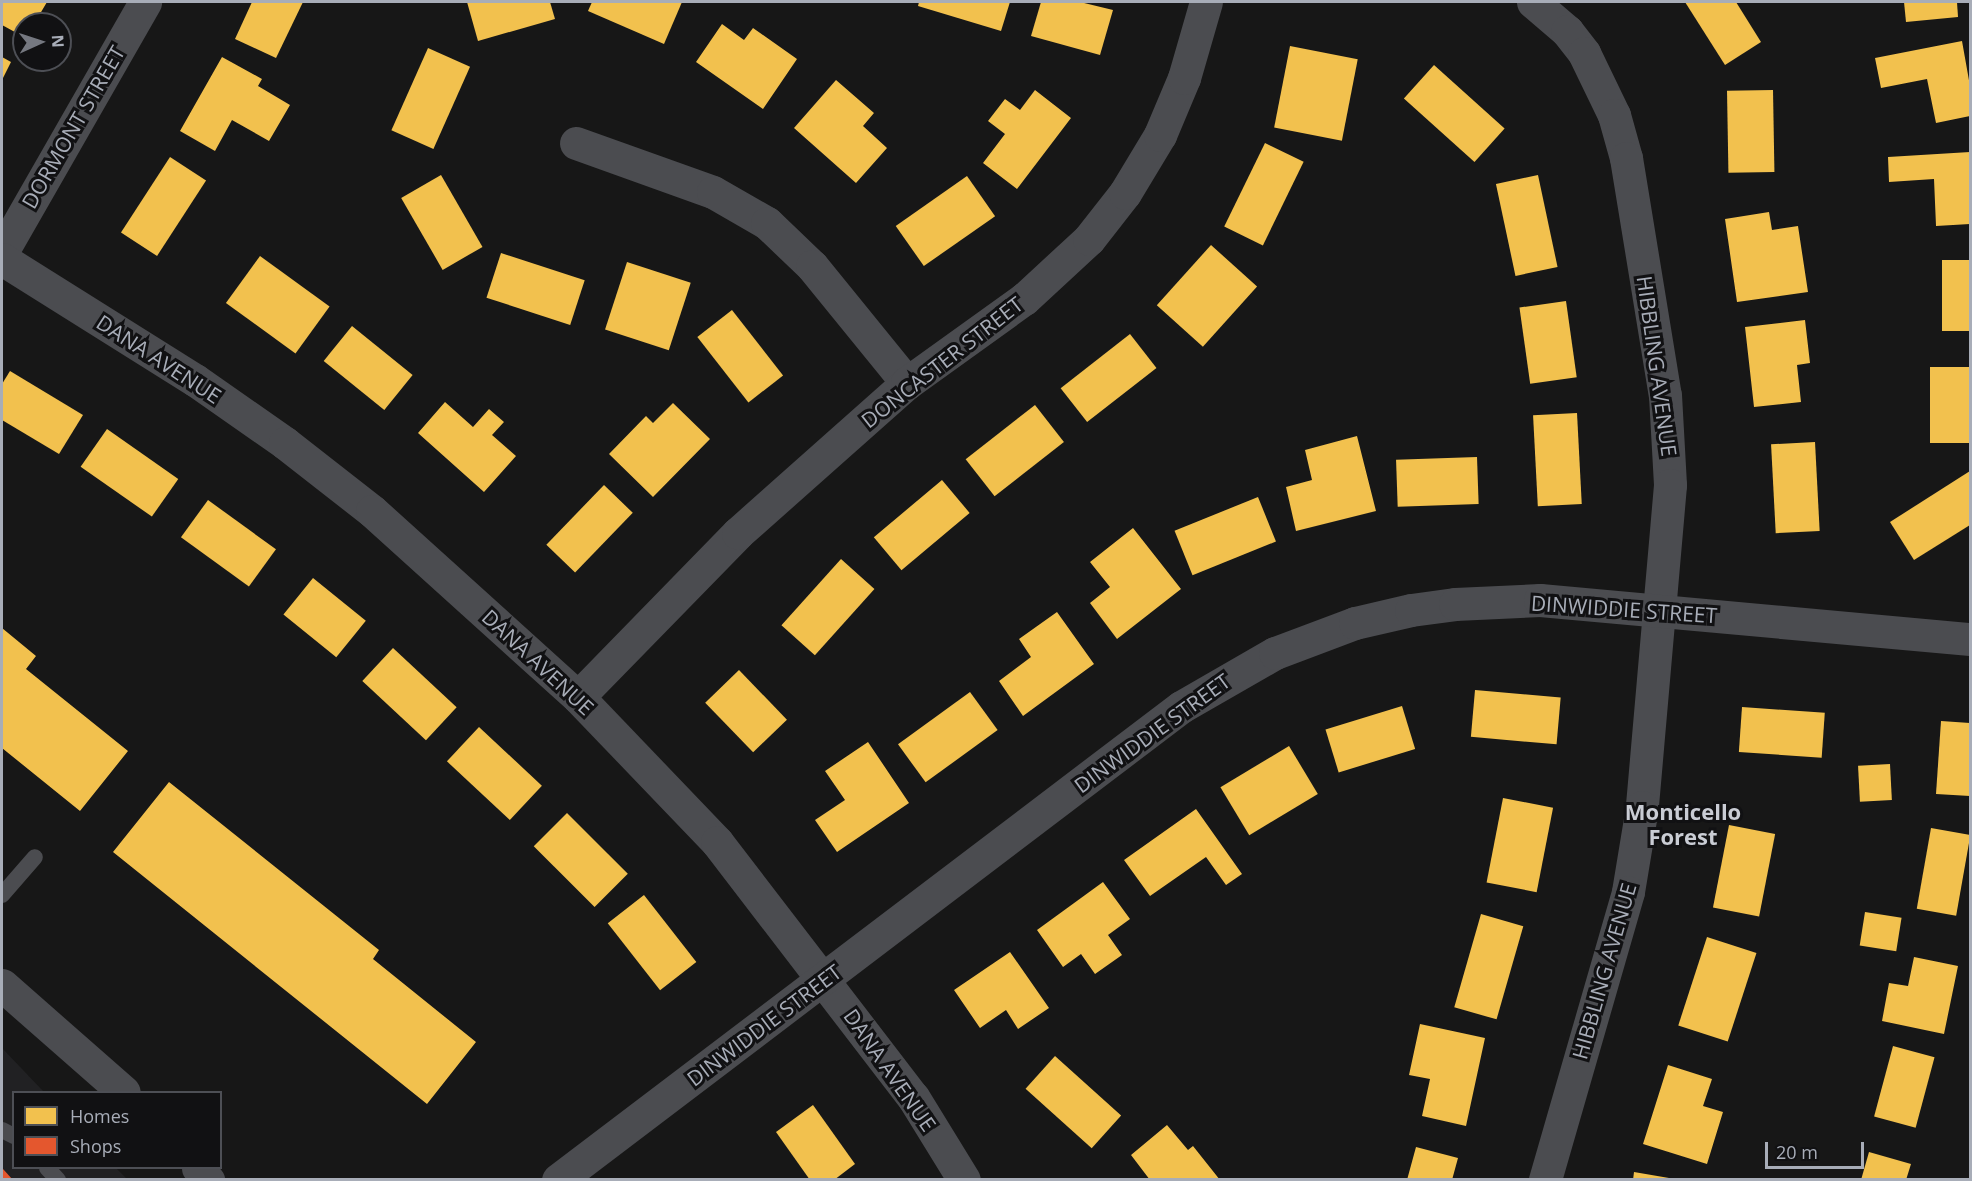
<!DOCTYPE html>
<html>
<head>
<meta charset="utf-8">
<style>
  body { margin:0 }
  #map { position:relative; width:1972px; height:1181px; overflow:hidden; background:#171717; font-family:"Open Sans",sans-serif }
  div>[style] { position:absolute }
  .built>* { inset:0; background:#212123 }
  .homes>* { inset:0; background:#f2c14e; transform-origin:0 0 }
  .shops>* { inset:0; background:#e4572e }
  .service>* { height:16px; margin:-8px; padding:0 8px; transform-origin:8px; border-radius:8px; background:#4b4c50 }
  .minor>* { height:33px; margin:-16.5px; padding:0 16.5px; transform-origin:16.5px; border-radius:16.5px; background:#4b4c50 }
  .tertiary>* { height:33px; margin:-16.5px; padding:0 16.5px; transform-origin:16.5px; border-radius:16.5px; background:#4b4c50 }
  span { translate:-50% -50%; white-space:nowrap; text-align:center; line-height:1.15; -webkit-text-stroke:6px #111113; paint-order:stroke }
  .street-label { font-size:21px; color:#a8adb8 }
  .neighbourhood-label { font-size:22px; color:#c9ccd4; font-weight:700 }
  .frame { position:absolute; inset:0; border:3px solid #a8adb8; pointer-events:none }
  .legend { position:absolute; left:12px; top:1091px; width:210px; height:78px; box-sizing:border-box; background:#111113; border:2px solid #4d4f55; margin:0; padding:8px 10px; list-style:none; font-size:18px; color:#a8adb8 }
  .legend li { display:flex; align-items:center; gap:12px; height:30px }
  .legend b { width:30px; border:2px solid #4d4f55 }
  .north { position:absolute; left:12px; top:12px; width:60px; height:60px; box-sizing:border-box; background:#111113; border:2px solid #4d4f55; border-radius:50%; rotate:87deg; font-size:16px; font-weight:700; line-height:24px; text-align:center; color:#a8adb8 }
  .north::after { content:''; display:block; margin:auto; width:21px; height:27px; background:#757880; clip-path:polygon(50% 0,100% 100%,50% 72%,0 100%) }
  .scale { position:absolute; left:1765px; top:1142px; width:99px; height:27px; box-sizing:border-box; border:3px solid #a8adb8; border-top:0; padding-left:8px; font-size:18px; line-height:21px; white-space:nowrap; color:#a8adb8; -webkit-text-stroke:4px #111113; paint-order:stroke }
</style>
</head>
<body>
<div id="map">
  <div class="built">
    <i style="clip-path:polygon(2px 1048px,44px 1092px,14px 1092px,14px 1168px,116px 1168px,127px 1179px,2px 1179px)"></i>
  </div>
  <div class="homes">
    <i style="clip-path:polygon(2px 2px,47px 2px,34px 24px,24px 24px,24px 37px,2px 25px)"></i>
    <i style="clip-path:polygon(252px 2px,303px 2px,276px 58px,235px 39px)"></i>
    <i style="clip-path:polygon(467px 2px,550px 2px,555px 19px,478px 41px)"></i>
    <i style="clip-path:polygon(592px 2px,682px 2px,664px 44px,588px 11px)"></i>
    <i style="clip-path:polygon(919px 2px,1010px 2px,1001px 31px,918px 6px)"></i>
    <i style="clip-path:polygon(1041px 2px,1080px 2px,1113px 10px,1100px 55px,1031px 36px)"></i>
    <i style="clip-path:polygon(1685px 2px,1736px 2px,1761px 42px,1725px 65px)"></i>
    <i style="clip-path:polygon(1904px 2px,1957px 2px,1958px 17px,1906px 22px)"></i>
    <i style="clip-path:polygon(722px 24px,744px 40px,753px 28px,797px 59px,763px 109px,696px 62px)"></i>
    <i style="clip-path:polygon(1962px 41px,1970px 86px,1970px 116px,1936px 123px,1927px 79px,1881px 88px,1875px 58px)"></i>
    <i style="left:1290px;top:46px;width:69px;height:83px;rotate:11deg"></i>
    <i style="left:428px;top:48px;width:46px;height:90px;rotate:24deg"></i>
    <i style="clip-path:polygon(2px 57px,11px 62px,2px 80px)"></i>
    <i style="clip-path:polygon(222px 57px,262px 79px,258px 86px,290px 105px,269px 141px,232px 120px,215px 151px,180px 131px)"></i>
    <i style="left:1434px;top:65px;width:95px;height:45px;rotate:42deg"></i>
    <i style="clip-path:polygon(836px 80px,874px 113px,863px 126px,887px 148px,856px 183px,794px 128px)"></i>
    <i style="clip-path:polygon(1035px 90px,1071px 118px,1017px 189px,983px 163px,1005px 134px,988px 121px,1005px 99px,1020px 110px)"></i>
    <i style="left:1773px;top:90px;width:82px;height:46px;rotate:89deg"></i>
    <i style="left:1265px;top:143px;width:43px;height:93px;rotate:26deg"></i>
    <i style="clip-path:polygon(1970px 152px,1970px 224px,1936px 226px,1934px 179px,1889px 182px,1888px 157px)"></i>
    <i style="left:170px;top:157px;width:43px;height:90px;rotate:33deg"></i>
    <i style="left:441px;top:175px;width:83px;height:46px;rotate:60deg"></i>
    <i style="left:1538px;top:175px;width:94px;height:43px;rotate:78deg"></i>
    <i style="left:967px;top:176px;width:49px;height:87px;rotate:55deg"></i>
    <i style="clip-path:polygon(1769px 212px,1772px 230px,1798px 226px,1808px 292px,1737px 302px,1725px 219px)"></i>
    <i style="left:1211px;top:245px;width:62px;height:81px;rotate:42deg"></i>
    <i style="left:501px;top:253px;width:88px;height:47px;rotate:18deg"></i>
    <i style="left:260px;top:256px;width:86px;height:58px;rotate:36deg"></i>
    <i style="left:1970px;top:260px;width:71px;height:28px;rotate:90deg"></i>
    <i style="left:627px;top:262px;width:67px;height:71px;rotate:18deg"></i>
    <i style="left:1566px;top:301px;width:77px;height:47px;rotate:82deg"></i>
    <i style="left:732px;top:310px;width:83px;height:44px;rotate:52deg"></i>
    <i style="clip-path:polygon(1805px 320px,1810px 363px,1797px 365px,1801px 402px,1754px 407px,1745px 327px)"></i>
    <i style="left:352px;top:326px;width:78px;height:45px;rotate:39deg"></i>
    <i style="left:1130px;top:334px;width:43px;height:88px;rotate:52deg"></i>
    <i style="left:1970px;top:367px;width:76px;height:40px;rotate:90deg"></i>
    <i style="clip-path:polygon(10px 371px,83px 415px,59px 454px,2px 420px,2px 384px)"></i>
    <i style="clip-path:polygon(445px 402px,473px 427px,489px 409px,504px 422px,492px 435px,516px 456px,484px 492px,418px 433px)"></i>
    <i style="clip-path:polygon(673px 403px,710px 439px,653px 497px,609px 454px,646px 416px,653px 423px)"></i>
    <i style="left:1035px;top:405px;width:47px;height:88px;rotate:52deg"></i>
    <i style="left:1577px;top:413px;width:91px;height:44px;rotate:87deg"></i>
    <i style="left:107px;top:429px;width:87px;height:46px;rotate:35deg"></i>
    <i style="clip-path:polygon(1357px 436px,1376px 511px,1296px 531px,1286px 487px,1312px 480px,1305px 450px)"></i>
    <i style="left:1815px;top:442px;width:89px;height:44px;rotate:87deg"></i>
    <i style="left:1477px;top:457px;width:47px;height:81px;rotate:88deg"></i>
    <i style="clip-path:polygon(1970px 471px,1970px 525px,1914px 560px,1890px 522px)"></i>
    <i style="left:942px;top:480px;width:43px;height:89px;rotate:50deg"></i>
    <i style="left:604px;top:485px;width:40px;height:83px;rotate:44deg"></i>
    <i style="left:1258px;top:497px;width:48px;height:90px;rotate:68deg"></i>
    <i style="left:208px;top:500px;width:84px;height:46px;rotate:36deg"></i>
    <i style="clip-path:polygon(1133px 528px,1181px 589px,1117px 639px,1090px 603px,1110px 587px,1090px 562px)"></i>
    <i style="left:841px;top:559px;width:45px;height:89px;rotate:42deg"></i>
    <i style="left:313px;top:578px;width:68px;height:47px;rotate:39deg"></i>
    <i style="clip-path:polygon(1057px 612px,1094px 664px,1023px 716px,999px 681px,1031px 657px,1019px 639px)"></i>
    <i style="clip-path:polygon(2px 628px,36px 656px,26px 669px,128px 751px,80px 811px,2px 748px)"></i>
    <i style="left:393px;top:648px;width:87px;height:45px;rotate:43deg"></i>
    <i style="left:739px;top:670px;width:69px;height:47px;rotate:46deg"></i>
    <i style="left:1475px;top:690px;width:86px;height:47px;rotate:5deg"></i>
    <i style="left:970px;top:692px;width:47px;height:89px;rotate:54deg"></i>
    <i style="left:1402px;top:706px;width:45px;height:80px;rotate:73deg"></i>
    <i style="left:1742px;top:707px;width:83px;height:45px;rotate:4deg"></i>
    <i style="clip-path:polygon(1941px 721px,1970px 723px,1970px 796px,1936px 794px)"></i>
    <i style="left:479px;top:727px;width:86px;height:47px;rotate:43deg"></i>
    <i style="clip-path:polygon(868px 742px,909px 803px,837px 852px,815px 820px,845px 800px,825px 771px)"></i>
    <i style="left:1289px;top:746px;width:56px;height:80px;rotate:59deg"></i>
    <i style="left:1890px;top:764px;width:36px;height:32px;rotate:87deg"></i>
    <i style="clip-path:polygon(169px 782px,379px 950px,373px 959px,476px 1042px,427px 1104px,113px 852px)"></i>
    <i style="left:1503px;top:798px;width:51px;height:86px;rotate:11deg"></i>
    <i style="clip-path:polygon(1196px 809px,1242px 874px,1226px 885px,1206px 857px,1150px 896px,1124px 860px)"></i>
    <i style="left:567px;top:813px;width:86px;height:47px;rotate:45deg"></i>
    <i style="left:1729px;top:825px;width:47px;height:84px;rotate:11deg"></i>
    <i style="left:1931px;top:828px;width:40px;height:82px;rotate:10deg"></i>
    <i style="clip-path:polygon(1103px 882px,1130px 919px,1108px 935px,1122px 955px,1095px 974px,1081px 954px,1063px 967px,1037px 930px)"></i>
    <i style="left:644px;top:895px;width:85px;height:46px;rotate:52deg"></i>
    <i style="left:1865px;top:912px;width:37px;height:34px;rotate:9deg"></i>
    <i style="left:1481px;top:914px;width:44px;height:97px;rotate:16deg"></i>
    <i style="left:1707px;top:937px;width:52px;height:93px;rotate:18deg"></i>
    <i style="clip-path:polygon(1010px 952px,1049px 1008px,1018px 1029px,1006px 1010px,980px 1028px,954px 990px)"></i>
    <i style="clip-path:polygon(1914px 957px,1958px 966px,1944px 1034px,1882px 1021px,1889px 983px,1908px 986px)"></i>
    <i style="clip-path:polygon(1420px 1024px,1485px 1038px,1466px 1126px,1422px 1116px,1430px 1079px,1409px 1075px)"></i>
    <i style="left:1893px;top:1046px;width:43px;height:73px;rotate:15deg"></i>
    <i style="left:1055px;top:1056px;width:89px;height:44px;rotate:42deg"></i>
    <i style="clip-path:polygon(1668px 1065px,1712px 1079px,1703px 1106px,1723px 1112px,1707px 1164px,1643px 1144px)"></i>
    <i style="clip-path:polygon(813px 1105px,855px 1164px,834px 1180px,810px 1180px,776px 1132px)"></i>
    <i style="clip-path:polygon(1167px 1125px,1188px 1150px,1193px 1146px,1220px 1180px,1150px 1180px,1131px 1155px)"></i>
    <i style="clip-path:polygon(1416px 1147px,1458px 1158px,1452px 1180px,1407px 1180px)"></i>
    <i style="clip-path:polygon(1869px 1152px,1911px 1164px,1906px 1180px,1861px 1180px)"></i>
    <i style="clip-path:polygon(1634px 1172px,1669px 1178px,1669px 1180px,1633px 1180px)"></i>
  </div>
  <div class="shops">
    <i style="clip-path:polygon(3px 1169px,13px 1180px,2px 1180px)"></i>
  </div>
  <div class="service">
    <i style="left:2px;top:895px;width:50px;rotate:-49deg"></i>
    <i style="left:2px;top:1130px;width:13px;rotate:27deg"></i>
    <i style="left:47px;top:1168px;width:16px;rotate:47deg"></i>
  </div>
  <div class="minor">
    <i style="left:1533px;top:2px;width:45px;rotate:40.5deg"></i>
    <i style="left:1567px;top:31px;width:28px;rotate:52deg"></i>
    <i style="left:1584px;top:53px;width:69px;rotate:64.2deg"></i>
    <i style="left:1614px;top:115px;width:45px;rotate:74.4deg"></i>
    <i style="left:1626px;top:158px;width:240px;rotate:80.7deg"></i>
    <i style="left:1665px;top:395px;width:90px;rotate:86.8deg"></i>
    <i style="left:1670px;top:485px;width:323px;rotate:95deg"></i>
    <i style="left:1642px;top:807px;width:86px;rotate:99.4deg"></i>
    <i style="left:1628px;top:892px;width:300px;rotate:106.1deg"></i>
    <i style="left:576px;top:143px;width:145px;rotate:19.7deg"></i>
    <i style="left:713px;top:192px;width:62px;rotate:29.9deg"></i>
    <i style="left:767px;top:223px;width:62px;rotate:43.7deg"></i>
    <i style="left:812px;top:266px;width:151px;rotate:50.9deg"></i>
    <i style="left:2px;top:252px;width:288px;rotate:-60.2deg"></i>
    <i style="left:2px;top:259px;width:228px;rotate:32.1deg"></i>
    <i style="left:195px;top:380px;width:110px;rotate:35deg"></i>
    <i style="left:285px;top:443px;width:110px;rotate:38deg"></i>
    <i style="left:372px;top:511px;width:278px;rotate:42.1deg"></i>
    <i style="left:578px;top:697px;width:201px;rotate:46.2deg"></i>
    <i style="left:717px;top:842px;width:322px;rotate:52.5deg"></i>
    <i style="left:913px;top:1097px;width:97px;rotate:58.4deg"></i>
    <i style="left:578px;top:697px;width:229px;rotate:-45.7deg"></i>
    <i style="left:738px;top:533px;width:226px;rotate:-41.6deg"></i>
    <i style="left:907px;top:383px;width:144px;rotate:-35.7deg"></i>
    <i style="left:1024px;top:299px;width:88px;rotate:-42.7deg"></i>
    <i style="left:1089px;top:239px;width:58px;rotate:-52deg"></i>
    <i style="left:1125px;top:193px;width:68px;rotate:-58.9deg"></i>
    <i style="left:1160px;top:135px;width:62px;rotate:-67.2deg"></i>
    <i style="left:1184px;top:78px;width:79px;rotate:-73.9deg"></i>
    <i style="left:558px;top:1180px;width:782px;rotate:-37.21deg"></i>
    <i style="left:1181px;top:707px;width:108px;rotate:-29.9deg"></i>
    <i style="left:1275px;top:653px;width:85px;rotate:-20.6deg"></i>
    <i style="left:1355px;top:623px;width:57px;rotate:-13.1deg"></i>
    <i style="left:1411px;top:610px;width:44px;rotate:-7.8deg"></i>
    <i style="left:1455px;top:604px;width:85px;rotate:-2.7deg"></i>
    <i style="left:1540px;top:600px;width:432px;rotate:5.2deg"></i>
  </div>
  <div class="tertiary">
    <i style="left:2px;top:985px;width:162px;rotate:41.3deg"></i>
    <i style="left:198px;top:1168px;width:16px;rotate:50deg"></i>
  </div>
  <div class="street-label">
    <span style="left:73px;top:127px;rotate:-60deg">DORMONT STREET</span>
    <span style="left:159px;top:359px;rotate:33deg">DANA AVENUE</span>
    <span style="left:942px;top:362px;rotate:-38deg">DONCASTER STREET</span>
    <span style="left:1657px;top:366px;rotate:82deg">HIBBLING AVENUE</span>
    <span style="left:1624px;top:609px;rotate:4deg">DINWIDDIE STREET</span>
    <span style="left:538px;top:662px;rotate:43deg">DANA AVENUE</span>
    <span style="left:1152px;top:733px;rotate:-36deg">DINWIDDIE STREET</span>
    <span style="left:1604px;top:971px;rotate:-74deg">HIBBLING AVENUE</span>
    <span style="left:764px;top:1025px;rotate:-37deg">DINWIDDIE STREET</span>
    <span style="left:890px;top:1070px;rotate:55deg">DANA AVENUE</span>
  </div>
  <div class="neighbourhood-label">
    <span style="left:1683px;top:824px">Monticello<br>Forest</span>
  </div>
  <div class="frame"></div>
  <ul class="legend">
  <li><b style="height:16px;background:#f2c14e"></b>Homes</li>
  <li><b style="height:16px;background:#e4572e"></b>Shops</li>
  </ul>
  <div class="north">N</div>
  <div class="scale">20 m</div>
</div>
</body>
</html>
